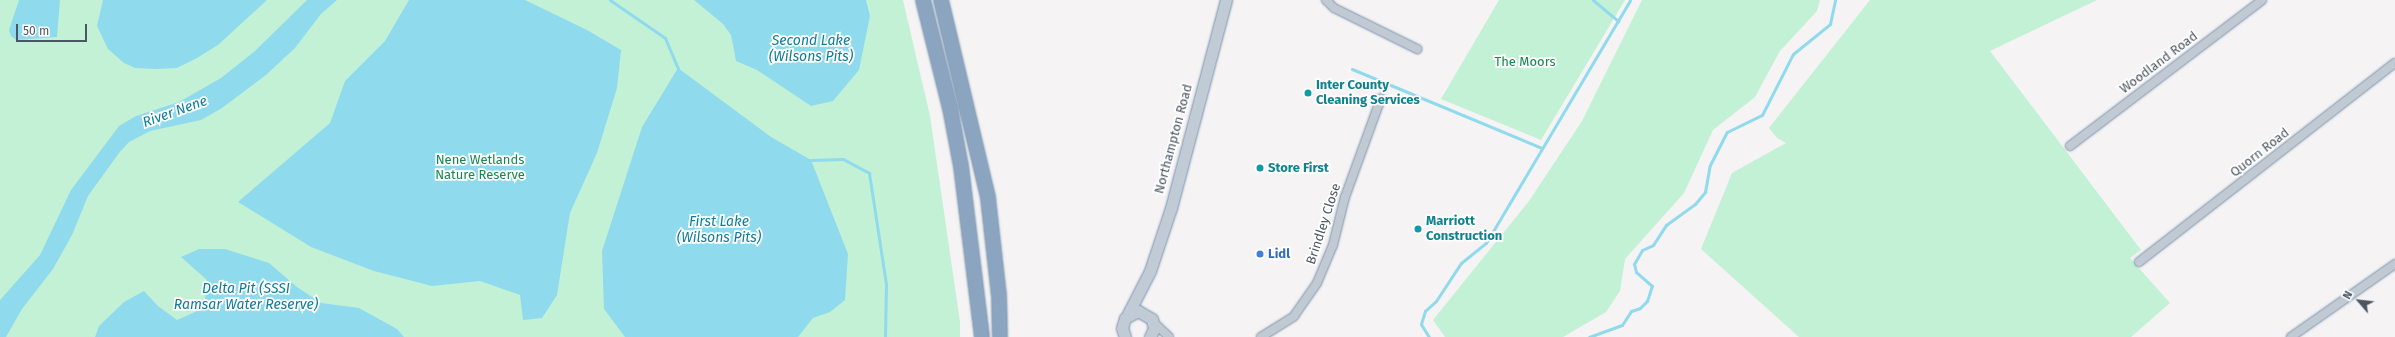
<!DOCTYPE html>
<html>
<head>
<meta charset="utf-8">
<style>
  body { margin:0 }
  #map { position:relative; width:2395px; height:337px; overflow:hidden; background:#f5f3f3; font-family:"Fira Sans",sans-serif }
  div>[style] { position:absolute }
  .green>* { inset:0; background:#c3f1d5 }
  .water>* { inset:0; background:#90daee }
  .stream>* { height:3px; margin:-1.5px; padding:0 1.5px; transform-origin:1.5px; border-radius:1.5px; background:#90daee }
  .roads { filter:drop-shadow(0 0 1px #7690ad) drop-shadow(0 0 1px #7690ad) }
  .street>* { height:8px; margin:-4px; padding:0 4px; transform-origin:4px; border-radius:4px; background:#c1cad2 }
  .secondary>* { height:11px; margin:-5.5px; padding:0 5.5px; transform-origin:5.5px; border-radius:5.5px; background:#c1cbd6 }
  .highway>* { height:14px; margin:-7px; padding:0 7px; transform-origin:7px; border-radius:7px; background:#8ba5c1 }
  .dots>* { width:11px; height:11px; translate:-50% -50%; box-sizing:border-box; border:2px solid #fff; border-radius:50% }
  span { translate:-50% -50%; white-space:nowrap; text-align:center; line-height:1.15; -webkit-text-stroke:3.5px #fff; paint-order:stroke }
  .park-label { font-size:13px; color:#17864f }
  .street-label { font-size:13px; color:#4a5661 }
  .culture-label { font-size:13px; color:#0d838f; font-weight:700 }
  .left { translate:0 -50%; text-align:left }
  .shop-label { font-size:13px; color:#366cbe; font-weight:700 }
  .water-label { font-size:14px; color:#0c7c9b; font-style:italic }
  .north { position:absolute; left:2339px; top:281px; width:40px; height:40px; -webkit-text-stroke:3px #fff; paint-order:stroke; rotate:298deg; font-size:11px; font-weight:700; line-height:16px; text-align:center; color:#4a5661 }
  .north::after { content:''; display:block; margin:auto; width:14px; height:18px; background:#4a5661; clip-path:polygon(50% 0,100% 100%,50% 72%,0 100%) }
  .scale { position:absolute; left:16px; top:24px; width:71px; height:18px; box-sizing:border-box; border:2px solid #4a5661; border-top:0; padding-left:5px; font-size:12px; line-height:14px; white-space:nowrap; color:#4a5661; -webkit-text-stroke:3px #fff; paint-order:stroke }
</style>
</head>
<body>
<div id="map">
  <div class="green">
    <i style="clip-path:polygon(0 0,903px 0,930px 116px,960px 322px,960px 337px,0 337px)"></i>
    <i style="clip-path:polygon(1499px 0,1625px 0,1541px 140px,1441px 99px)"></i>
    <i style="clip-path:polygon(1642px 0,1820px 0,1817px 11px,1780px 51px,1755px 97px,1713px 130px,1684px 193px,1625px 259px,1620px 291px,1606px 312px,1563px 337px,1445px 337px,1433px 320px,1529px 201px,1582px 121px)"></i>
    <i style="clip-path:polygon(1870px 0,2097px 0,1990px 51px,2141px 250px,2130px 258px,2170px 303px,2131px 337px,1799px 337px,1701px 249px,1732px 173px,1786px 143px,1777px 138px,1769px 128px)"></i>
  </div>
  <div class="water">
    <i style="clip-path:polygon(19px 0,60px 0,57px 37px,16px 40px,11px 36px,9px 30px)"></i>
    <i style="clip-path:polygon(103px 0,267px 0,218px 45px,197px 58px,177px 68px,156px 69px,135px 68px,124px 63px,108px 49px,97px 26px)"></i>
    <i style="clip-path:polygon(307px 0,337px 0,321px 14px,295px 48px,266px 75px,222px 108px,201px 120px,150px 131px,129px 142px,119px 153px,88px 196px,72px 235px,53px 269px,22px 309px,6px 337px,0 337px,0 300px,40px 255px,71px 190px,119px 126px,136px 116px,179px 102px,221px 78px,255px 51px)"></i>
    <i style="clip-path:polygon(409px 0,525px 0,587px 30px,621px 50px,617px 88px,597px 153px,570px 213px,557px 295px,542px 318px,523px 320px,520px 295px,480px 281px,432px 286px,374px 271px,311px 247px,238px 202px,330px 123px,345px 81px,385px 41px)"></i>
    <i style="clip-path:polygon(694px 0,866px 0,870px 16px,859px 70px,833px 101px,811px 106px,757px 70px,736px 61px,731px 35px,723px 24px)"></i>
    <i style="clip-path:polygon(678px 68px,771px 137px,811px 160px,848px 254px,845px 300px,830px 312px,813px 318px,798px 337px,625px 337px,604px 309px,602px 251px,642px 127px)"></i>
    <i style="clip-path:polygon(199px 249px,225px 249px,269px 263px,297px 287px,321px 303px,359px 308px,397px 329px,404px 337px,95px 337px,99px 326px,124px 302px,144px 291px,158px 306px,177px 320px,204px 308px,207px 280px,181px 257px)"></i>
  </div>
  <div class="stream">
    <i style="left:610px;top:0;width:67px;rotate:34.6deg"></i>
    <i style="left:665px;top:38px;width:33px;rotate:67deg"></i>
    <i style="left:1593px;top:0;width:33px;rotate:40deg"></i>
    <i style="left:1352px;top:69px;width:206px;rotate:22.6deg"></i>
    <i style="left:811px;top:160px;width:32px;rotate:-2deg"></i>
    <i style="left:843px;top:159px;width:30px;rotate:28deg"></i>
    <i style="left:869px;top:173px;width:112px;rotate:81.3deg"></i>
    <i style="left:886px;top:284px;width:53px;rotate:91.1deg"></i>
    <i style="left:1429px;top:337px;width:15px;rotate:-122deg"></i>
    <i style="left:1421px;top:324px;width:14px;rotate:-73deg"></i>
    <i style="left:1425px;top:311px;width:15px;rotate:-42deg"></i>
    <i style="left:1436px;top:301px;width:45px;rotate:-56.7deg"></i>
    <i style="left:1461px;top:263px;width:32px;rotate:-39deg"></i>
    <i style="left:1486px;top:243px;width:282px;rotate:-59.3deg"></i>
    <i style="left:1589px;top:337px;width:35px;rotate:-20deg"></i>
    <i style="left:1622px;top:325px;width:17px;rotate:-57deg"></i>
    <i style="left:1631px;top:311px;width:9px;rotate:-18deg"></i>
    <i style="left:1640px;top:308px;width:10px;rotate:-45deg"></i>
    <i style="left:1647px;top:301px;width:16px;rotate:-72deg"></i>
    <i style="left:1652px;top:286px;width:21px;rotate:-139deg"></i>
    <i style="left:1636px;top:272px;width:8px;rotate:-104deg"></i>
    <i style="left:1634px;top:264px;width:16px;rotate:-60deg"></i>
    <i style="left:1642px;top:250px;width:12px;rotate:-24deg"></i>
    <i style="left:1653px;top:245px;width:24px;rotate:-57deg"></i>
    <i style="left:1666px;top:225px;width:36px;rotate:-36deg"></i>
    <i style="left:1695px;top:204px;width:16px;rotate:-50deg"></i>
    <i style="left:1705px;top:192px;width:27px;rotate:-80deg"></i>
    <i style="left:1710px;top:165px;width:37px;rotate:-63deg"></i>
    <i style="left:1727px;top:132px;width:39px;rotate:-26deg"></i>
    <i style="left:1762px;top:115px;width:68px;rotate:-63.1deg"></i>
    <i style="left:1793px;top:54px;width:48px;rotate:-39deg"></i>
    <i style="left:1830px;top:24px;width:25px;rotate:-78deg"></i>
  </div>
  <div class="roads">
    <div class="street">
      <i style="left:1326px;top:0;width:11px;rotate:45deg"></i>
      <i style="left:1334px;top:8px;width:93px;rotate:26.3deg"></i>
      <i style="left:2070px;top:146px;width:241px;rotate:-37.2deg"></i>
      <i style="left:2139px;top:262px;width:324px;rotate:-37.9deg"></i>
      <i style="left:1152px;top:321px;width:23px;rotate:43deg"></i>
      <i style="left:1261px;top:337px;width:39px;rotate:-32deg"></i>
      <i style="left:1294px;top:316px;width:40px;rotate:-55.1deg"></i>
      <i style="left:1317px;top:283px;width:41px;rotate:-67.2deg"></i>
      <i style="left:1333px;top:245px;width:49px;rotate:-76deg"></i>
      <i style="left:1345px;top:197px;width:105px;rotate:-70deg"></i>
      <i style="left:2291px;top:337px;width:127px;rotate:-35.1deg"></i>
    </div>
    <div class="secondary">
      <i style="left:1128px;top:314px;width:48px;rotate:-62.9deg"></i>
      <i style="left:1150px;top:271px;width:66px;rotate:-71.6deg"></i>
      <i style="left:1171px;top:208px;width:215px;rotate:-75.2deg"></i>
      <i style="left:1125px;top:337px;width:9px;rotate:-108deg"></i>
      <i style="left:1122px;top:328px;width:10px;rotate:-73deg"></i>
      <i style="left:1125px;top:318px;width:15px;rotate:-28deg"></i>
      <i style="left:1138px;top:311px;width:16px;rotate:30deg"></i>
      <i style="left:1152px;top:319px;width:10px;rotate:79deg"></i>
      <i style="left:1154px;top:329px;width:9px;rotate:117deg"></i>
    </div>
    <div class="highway">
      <i style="left:923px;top:0;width:111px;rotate:76deg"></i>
      <i style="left:950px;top:108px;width:59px;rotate:79.3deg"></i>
      <i style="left:961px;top:166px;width:172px;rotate:83deg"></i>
      <i style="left:941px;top:0;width:204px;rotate:76.6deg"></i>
      <i style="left:988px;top:198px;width:99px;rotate:83.6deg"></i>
      <i style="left:999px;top:296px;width:41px;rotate:88.6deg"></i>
    </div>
  </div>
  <div class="dots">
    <i style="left:1308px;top:93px;background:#0f9aa8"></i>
    <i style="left:1260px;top:168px;background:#0f9aa8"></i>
    <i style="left:1418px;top:229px;background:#0f9aa8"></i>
    <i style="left:1260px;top:254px;background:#3f7fe0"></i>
  </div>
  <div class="park-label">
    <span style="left:1525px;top:62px">The Moors</span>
    <span style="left:480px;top:168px">Nene Wetlands<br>Nature Reserve</span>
  </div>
  <div class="street-label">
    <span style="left:2159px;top:63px;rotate:-37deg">Woodland Road</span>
    <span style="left:1174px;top:139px;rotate:-75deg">Northampton Road</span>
    <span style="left:2260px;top:153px;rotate:-38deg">Quorn Road</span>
    <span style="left:1324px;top:224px;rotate:-72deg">Brindley Close</span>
  </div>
  <div class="culture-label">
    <span class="left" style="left:1316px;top:93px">Inter County<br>Cleaning Services</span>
    <span class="left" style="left:1268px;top:168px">Store First</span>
    <span class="left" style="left:1426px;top:229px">Marriott<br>Construction</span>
  </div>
  <div class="shop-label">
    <span class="left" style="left:1268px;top:254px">Lidl</span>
  </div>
  <div class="water-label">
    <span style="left:811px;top:49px">Second Lake<br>(Wilsons Pits)</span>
    <span style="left:175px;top:112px;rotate:-20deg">River Nene</span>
    <span style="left:719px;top:230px">First Lake<br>(Wilsons Pits)</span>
    <span style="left:246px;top:297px">Delta Pit (SSSI<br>Ramsar Water Reserve)</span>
  </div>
  <div class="north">N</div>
  <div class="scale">50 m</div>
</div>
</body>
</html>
